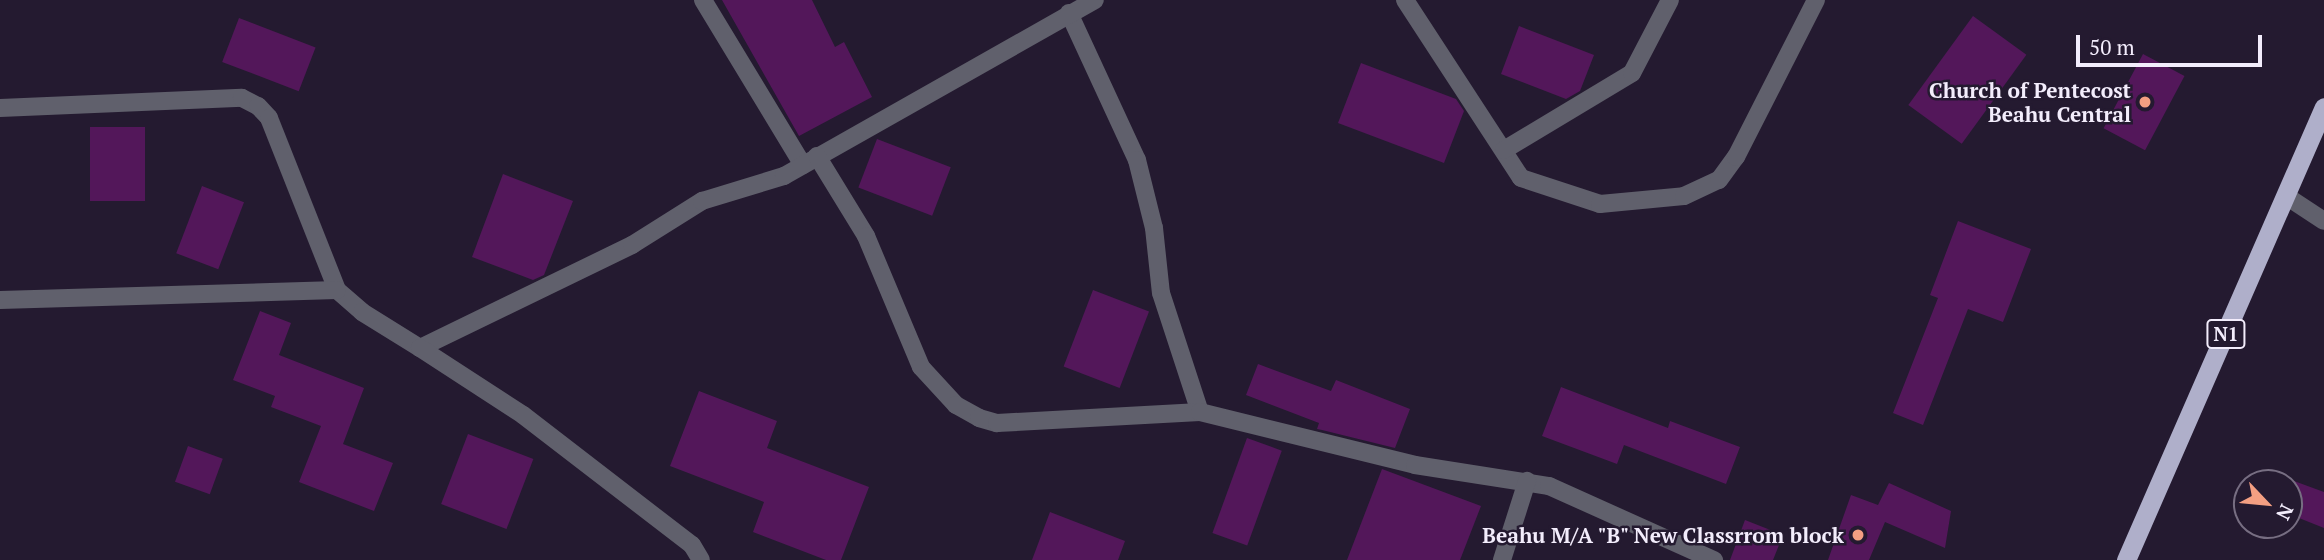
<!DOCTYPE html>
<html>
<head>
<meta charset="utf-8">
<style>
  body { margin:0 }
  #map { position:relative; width:2324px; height:560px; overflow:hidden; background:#241a30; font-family:"PT Serif",serif }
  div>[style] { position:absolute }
  .building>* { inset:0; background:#53175a; transform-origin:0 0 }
  .minor>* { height:18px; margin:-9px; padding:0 9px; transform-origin:9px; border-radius:9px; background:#60606c }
  .trunk>* { height:19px; margin:-9.5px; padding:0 9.5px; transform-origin:9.5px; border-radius:9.5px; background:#afafca }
  .dots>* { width:19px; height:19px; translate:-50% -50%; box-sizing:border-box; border:4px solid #241a30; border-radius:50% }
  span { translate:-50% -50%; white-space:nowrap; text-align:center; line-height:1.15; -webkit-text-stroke:5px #241a30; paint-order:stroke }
  .shield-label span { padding:2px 5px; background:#241a30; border:2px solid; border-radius:5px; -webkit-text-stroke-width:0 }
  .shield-label { font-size:19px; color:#f3edfc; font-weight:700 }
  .poi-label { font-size:21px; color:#f3edfc; font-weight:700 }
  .right { translate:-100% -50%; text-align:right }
  .north { position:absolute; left:2233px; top:469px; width:70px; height:70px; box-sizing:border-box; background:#241a30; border:2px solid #776e82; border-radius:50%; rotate:116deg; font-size:19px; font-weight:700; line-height:28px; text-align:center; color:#f3edfc }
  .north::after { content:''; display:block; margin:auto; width:24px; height:32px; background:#f39f82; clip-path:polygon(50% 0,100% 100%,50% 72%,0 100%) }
  .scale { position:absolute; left:2076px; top:35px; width:186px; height:32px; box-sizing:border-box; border:4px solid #f3edfc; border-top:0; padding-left:9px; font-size:21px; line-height:24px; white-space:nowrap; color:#f3edfc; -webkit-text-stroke:5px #241a30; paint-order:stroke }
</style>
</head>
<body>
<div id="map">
  <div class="building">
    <i style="clip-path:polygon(722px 0,812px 0,835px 47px,844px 42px,872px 97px,799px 136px)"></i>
    <i style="left:1973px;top:16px;width:66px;height:110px;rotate:36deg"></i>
    <i style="left:239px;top:18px;width:82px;height:47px;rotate:21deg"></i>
    <i style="clip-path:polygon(1519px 26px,1594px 55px,1580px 91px,1566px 99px,1501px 74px)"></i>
    <i style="left:2143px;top:54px;width:47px;height:84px;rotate:28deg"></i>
    <i style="clip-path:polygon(1361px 63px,1456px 99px,1464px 111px,1444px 163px,1338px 123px)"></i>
    <i style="left:145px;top:127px;width:74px;height:55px;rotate:90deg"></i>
    <i style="left:877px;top:139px;width:79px;height:52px;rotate:21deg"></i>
    <i style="clip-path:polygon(503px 174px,573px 201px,544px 275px,533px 280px,472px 257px)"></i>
    <i style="left:202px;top:186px;width:45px;height:72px;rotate:21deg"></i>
    <i style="clip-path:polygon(1958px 221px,2031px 249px,2003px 322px,1968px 309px,1923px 425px,1893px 413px,1938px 298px,1930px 295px)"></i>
    <i style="left:1093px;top:290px;width:60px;height:82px;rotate:21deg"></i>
    <i style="clip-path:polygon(260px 311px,291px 323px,279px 355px,364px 388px,343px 444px,393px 463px,374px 511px,299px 482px,321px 426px,271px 407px,275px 396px,233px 380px)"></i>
    <i style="clip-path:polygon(1258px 364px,1331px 391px,1336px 380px,1410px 409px,1395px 448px,1322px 430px,1317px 429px,1319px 423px,1246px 395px)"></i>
    <i style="clip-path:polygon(1561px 387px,1668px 428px,1670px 421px,1740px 447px,1726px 484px,1624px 445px,1617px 464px,1542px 436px)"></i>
    <i style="clip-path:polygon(699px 391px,777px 421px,767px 448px,869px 487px,841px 560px,826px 560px,753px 532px,764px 502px,670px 466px)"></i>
    <i style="left:468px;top:434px;width:70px;height:75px;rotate:21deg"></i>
    <i style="left:1247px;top:438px;width:37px;height:101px;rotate:20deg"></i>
    <i style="left:188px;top:446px;width:37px;height:38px;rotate:20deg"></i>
    <i style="clip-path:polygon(1382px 469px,1481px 506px,1460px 560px,1347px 560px)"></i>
    <i style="clip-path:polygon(2294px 481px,2324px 492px,2324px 528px,2289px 514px)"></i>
    <i style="clip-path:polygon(1889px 483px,1951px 511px,1945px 548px,1885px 522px,1869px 560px,1828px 560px,1851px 495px,1878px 505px)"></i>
    <i style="clip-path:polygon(1050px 512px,1125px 541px,1118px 560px,1032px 560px)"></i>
    <i style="clip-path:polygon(1745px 520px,1783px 535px,1773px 560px,1730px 560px)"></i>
  </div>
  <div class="minor">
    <i style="left:703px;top:0;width:193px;rotate:58.8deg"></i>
    <i style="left:1405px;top:0;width:212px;rotate:56.9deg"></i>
    <i style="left:1521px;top:178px;width:83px;rotate:18.2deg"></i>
    <i style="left:1600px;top:204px;width:84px;rotate:-5.4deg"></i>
    <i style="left:1684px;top:196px;width:38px;rotate:-25deg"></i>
    <i style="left:1719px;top:180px;width:29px;rotate:-54deg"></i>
    <i style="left:1736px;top:157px;width:176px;rotate:-63deg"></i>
    <i style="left:1069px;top:13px;width:162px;rotate:65.2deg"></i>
    <i style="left:1137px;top:160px;width:70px;rotate:76deg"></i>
    <i style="left:1154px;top:228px;width:65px;rotate:83.9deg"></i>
    <i style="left:1161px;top:293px;width:125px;rotate:71.9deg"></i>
    <i style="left:0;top:108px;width:242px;rotate:-2.4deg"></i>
    <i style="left:242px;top:98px;width:18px;rotate:27deg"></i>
    <i style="left:258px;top:106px;width:16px;rotate:47deg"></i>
    <i style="left:269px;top:118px;width:185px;rotate:68.4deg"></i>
    <i style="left:337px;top:290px;width:33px;rotate:41deg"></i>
    <i style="left:362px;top:312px;width:68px;rotate:31.8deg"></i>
    <i style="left:420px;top:348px;width:236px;rotate:-25.9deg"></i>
    <i style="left:632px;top:245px;width:83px;rotate:-32.2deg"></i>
    <i style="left:702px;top:201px;width:86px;rotate:-17deg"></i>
    <i style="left:784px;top:176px;width:357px;rotate:-29.5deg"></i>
    <i style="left:1504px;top:150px;width:149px;rotate:-31deg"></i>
    <i style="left:1632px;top:73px;width:82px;rotate:-62.5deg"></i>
    <i style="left:817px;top:156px;width:94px;rotate:58.5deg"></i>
    <i style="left:866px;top:236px;width:142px;rotate:67.2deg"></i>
    <i style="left:921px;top:367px;width:52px;rotate:47.4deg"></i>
    <i style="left:956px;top:405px;width:26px;rotate:29deg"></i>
    <i style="left:979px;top:418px;width:19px;rotate:16deg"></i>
    <i style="left:997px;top:423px;width:203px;rotate:-3.1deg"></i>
    <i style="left:1200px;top:412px;width:221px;rotate:13.8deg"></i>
    <i style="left:1415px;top:465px;width:136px;rotate:8.9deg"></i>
    <i style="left:1549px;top:486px;width:181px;rotate:24.2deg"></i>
    <i style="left:2286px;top:196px;width:45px;rotate:33.3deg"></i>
    <i style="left:0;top:300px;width:337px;rotate:-1.7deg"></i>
    <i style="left:420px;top:348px;width:123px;rotate:33deg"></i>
    <i style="left:523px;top:415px;width:213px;rotate:37.6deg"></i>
    <i style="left:692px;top:545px;width:17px;rotate:59deg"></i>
    <i style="left:1502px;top:560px;width:83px;rotate:-72.4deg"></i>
  </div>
  <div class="trunk">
    <i style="left:2126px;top:560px;width:494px;rotate:-66.4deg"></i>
  </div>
  <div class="dots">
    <i style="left:2145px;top:102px;background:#f39f82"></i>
    <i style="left:1858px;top:535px;background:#f39f82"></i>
  </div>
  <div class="shield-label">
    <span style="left:2226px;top:334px">N1</span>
  </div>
  <div class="poi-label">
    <span class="right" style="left:2131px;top:102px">Church of Pentecost<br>Beahu Central</span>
    <span class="right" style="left:1844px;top:535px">Beahu M/A "B" New Classrrom block</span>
  </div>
  <div class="north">N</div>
  <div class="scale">50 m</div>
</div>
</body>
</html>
